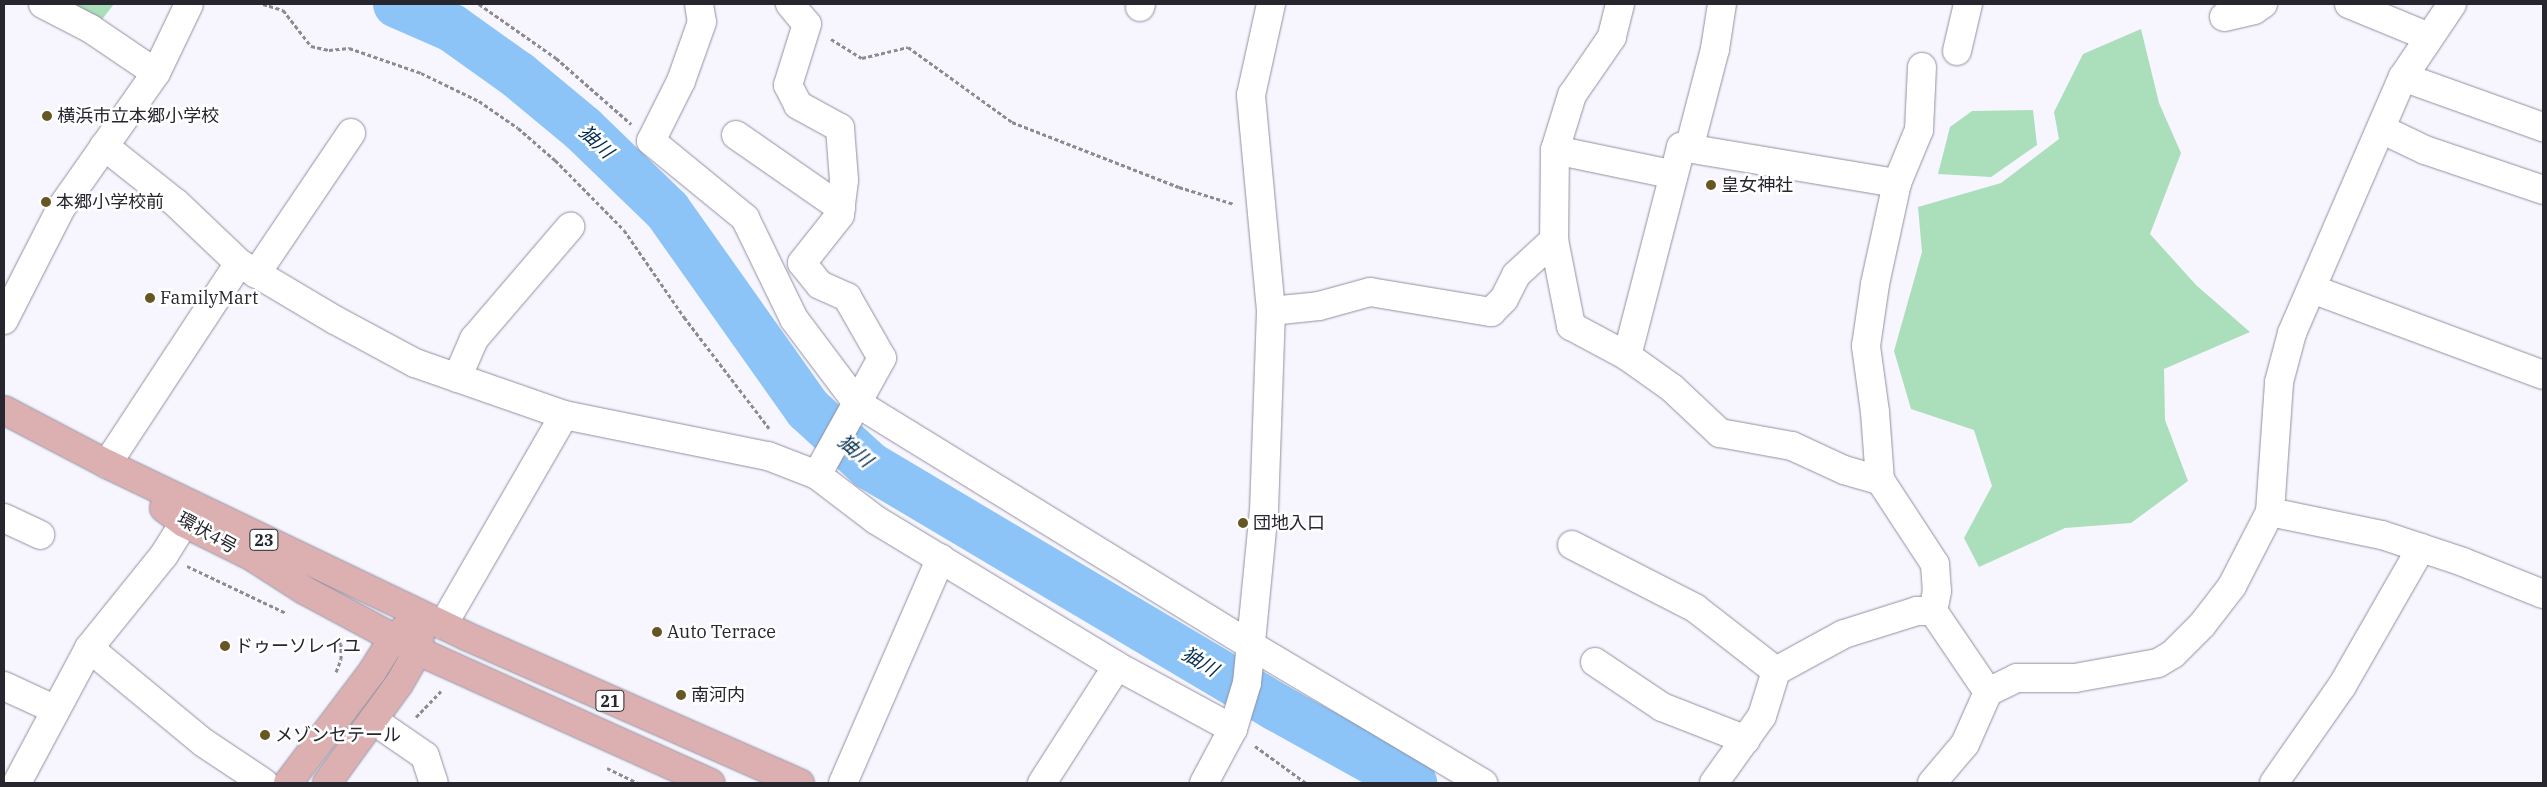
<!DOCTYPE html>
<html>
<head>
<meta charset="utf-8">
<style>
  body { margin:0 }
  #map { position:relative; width:2547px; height:787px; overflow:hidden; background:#f7f6fe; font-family:"IBM Plex Serif","Noto Sans JP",serif }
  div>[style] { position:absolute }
  .green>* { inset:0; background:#abdeba }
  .river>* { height:48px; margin:-24px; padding:0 24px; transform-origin:24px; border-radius:24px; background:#8cc4f8 }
  .path>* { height:3px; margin-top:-1.5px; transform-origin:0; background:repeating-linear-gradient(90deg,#8c8b93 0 4px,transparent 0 6.5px) }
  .roads { filter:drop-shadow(0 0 1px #928fa1) drop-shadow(0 0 1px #928fa1) }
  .minor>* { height:28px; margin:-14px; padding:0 14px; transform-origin:14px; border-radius:14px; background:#fff }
  .major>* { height:28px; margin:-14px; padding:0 14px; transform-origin:14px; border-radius:14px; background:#dcb0b1 }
  .dots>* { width:14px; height:14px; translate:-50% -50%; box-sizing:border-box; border:2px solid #fff; border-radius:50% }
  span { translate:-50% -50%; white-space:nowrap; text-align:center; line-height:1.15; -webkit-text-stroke:5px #fff; paint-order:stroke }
  .shield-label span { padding:1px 4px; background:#fff; border:1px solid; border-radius:4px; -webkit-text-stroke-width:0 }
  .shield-label { font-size:16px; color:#27252d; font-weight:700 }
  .poi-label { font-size:18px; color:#27252d }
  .left { translate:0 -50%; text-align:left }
  .street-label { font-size:18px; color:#27252d }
  .water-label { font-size:19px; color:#022d4e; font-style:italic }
  .frame { position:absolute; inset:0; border:5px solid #27252d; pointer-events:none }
</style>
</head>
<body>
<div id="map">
  <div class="green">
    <i style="clip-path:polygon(73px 4px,114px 4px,100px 22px)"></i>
    <i style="clip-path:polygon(2141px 29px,2159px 103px,2181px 153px,2150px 234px,2196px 285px,2250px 332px,2164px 369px,2165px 420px,2188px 481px,2131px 523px,2065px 528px,1979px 567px,1964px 538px,1992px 486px,1974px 430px,1911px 409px,1894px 351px,1922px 252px,1918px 207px,2001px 183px,2059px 139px,2054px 112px,2083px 54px)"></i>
    <i style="clip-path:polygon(2033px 110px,2037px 145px,1991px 177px,1938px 174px,1950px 127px,1972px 111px)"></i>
  </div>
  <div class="river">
    <i style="left:397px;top:4px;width:60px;rotate:23.6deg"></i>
    <i style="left:452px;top:28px;width:81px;rotate:35.5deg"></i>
    <i style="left:518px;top:75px;width:85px;rotate:39.7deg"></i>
    <i style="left:583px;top:129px;width:117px;rotate:44deg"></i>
    <i style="left:667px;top:210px;width:244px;rotate:54.7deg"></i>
    <i style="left:808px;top:409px;width:84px;rotate:42.6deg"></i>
    <i style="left:870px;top:466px;width:472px;rotate:30.7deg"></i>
    <i style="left:1276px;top:707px;width:157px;rotate:29deg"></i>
  </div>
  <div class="path">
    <i style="left:263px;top:4px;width:21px;rotate:17deg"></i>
    <i style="left:283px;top:10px;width:46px;rotate:52.1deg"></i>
    <i style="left:311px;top:46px;width:18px;rotate:13deg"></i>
    <i style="left:329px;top:50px;width:20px;rotate:-6deg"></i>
    <i style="left:349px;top:48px;width:76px;rotate:19.1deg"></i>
    <i style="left:421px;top:73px;width:64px;rotate:25.8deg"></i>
    <i style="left:479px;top:101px;width:47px;rotate:34.7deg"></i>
    <i style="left:518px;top:128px;width:49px;rotate:40.9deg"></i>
    <i style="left:555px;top:160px;width:98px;rotate:45.4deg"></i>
    <i style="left:624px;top:230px;width:106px;rotate:55.4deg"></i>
    <i style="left:684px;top:317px;width:140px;rotate:52.6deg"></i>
    <i style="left:479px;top:4px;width:94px;rotate:35deg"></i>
    <i style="left:556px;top:58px;width:100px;rotate:41.3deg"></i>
    <i style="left:831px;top:39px;width:36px;rotate:32deg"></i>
    <i style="left:862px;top:58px;width:47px;rotate:-13.4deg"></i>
    <i style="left:908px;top:47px;width:128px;rotate:35.8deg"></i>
    <i style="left:1012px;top:122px;width:179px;rotate:21.3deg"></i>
    <i style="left:1179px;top:187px;width:58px;rotate:17.2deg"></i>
    <i style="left:187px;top:566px;width:110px;rotate:25.4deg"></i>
    <i style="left:336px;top:672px;width:14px;rotate:-69deg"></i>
    <i style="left:341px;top:659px;width:15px;rotate:-90deg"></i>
    <i style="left:341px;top:644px;width:6px;rotate:-135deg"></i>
    <i style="left:416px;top:717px;width:36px;rotate:-46deg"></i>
    <i style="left:1255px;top:746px;width:63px;rotate:36deg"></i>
    <i style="left:607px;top:768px;width:34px;rotate:26deg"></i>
  </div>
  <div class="roads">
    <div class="minor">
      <i style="left:43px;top:4px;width:54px;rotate:27.5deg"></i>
      <i style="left:91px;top:29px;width:78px;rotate:34.1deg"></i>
      <i style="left:699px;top:4px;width:18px;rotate:81deg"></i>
      <i style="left:702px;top:22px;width:63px;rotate:109.6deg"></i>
      <i style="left:681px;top:81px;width:67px;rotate:116.6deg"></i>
      <i style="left:651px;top:141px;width:122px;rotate:39.3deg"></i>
      <i style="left:745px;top:218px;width:112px;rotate:64.1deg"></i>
      <i style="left:794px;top:319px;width:105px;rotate:53.1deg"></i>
      <i style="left:857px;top:403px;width:464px;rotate:31.6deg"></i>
      <i style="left:1252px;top:646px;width:269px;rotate:30.7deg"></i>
      <i style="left:790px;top:4px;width:26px;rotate:50deg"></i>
      <i style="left:807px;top:24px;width:64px;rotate:107.3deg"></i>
      <i style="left:788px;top:85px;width:22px;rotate:63deg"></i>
      <i style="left:798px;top:105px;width:48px;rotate:28.7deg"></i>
      <i style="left:840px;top:128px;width:52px;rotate:85.6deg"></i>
      <i style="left:844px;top:180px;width:35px;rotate:97deg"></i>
      <i style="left:840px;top:215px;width:61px;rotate:128.4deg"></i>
      <i style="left:802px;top:263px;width:28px;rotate:51deg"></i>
      <i style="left:820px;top:285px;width:30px;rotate:24deg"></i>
      <i style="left:847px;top:297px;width:70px;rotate:60.2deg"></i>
      <i style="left:882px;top:358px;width:134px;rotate:119.1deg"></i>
      <i style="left:1620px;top:4px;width:34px;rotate:104deg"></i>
      <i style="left:1612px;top:37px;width:70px;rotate:124.6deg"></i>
      <i style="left:1572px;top:95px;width:58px;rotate:107.2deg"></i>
      <i style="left:1555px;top:150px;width:90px;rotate:90.6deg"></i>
      <i style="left:1554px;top:240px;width:88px;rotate:78.8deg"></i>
      <i style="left:1571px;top:326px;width:64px;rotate:28.2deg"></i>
      <i style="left:1627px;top:356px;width:55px;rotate:35.4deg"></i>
      <i style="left:1672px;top:388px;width:66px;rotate:43.2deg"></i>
      <i style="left:1720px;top:433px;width:73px;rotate:10.2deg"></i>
      <i style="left:1792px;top:446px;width:57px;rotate:24.8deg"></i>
      <i style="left:1844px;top:470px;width:37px;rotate:16deg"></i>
      <i style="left:1880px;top:480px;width:100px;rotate:56.8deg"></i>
      <i style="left:1935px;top:564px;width:27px;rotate:86deg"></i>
      <i style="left:1937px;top:591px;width:20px;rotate:101deg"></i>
      <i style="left:1933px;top:611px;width:98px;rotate:55.8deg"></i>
      <i style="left:2349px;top:4px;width:87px;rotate:22.4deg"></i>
      <i style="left:1140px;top:7px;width:3px;rotate:-72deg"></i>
      <i style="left:2224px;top:17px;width:31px;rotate:-13deg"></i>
      <i style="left:2254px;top:10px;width:11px;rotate:-34deg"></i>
      <i style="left:1957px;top:51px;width:48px;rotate:-76.8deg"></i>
      <i style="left:2403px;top:77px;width:149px;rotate:19.7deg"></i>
      <i style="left:2381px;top:129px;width:49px;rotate:25.5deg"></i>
      <i style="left:2425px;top:150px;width:125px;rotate:18.7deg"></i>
      <i style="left:736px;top:135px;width:128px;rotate:34.8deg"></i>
      <i style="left:104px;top:146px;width:92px;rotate:38.4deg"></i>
      <i style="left:176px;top:203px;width:87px;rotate:43.6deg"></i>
      <i style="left:239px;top:263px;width:112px;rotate:30.7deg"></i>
      <i style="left:335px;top:320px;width:91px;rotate:28.3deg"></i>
      <i style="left:415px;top:363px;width:158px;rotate:19.2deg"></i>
      <i style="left:564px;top:415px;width:208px;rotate:11.4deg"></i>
      <i style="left:768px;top:456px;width:53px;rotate:21.2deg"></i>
      <i style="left:817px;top:475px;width:74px;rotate:37.3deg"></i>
      <i style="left:876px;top:520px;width:282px;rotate:31.2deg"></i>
      <i style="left:1117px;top:666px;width:132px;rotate:28.5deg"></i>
      <i style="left:1689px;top:149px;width:103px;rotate:-75.4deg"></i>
      <i style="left:1715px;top:49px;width:46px;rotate:-81.2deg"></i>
      <i style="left:1555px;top:150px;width:118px;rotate:11.7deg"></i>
      <i style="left:256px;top:274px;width:170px;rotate:-56deg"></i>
      <i style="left:2312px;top:289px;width:246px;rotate:20.4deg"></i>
      <i style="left:1271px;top:311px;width:48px;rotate:-5.9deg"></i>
      <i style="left:1319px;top:306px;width:53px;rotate:-15.4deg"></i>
      <i style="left:1370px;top:292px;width:123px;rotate:9.4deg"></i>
      <i style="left:1491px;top:312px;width:18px;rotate:-45deg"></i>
      <i style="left:1504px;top:299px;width:27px;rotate:-63deg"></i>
      <i style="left:1516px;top:275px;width:52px;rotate:-42.6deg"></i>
      <i style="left:4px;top:320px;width:126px;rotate:-63deg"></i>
      <i style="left:61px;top:208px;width:165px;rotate:-54.9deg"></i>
      <i style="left:156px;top:73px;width:76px;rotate:-64.4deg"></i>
      <i style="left:1627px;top:356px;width:216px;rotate:-75.5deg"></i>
      <i style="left:1681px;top:147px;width:219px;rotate:9.5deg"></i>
      <i style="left:457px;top:378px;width:43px;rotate:-66.4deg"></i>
      <i style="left:474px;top:339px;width:148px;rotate:-49.4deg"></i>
      <i style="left:107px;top:464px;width:240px;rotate:-56.7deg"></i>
      <i style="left:1880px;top:480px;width:68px;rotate:-94.2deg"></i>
      <i style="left:1875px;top:412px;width:67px;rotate:-97.8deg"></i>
      <i style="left:1866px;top:346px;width:63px;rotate:-81.7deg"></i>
      <i style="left:1875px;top:284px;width:103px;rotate:-77.7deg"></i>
      <i style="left:1897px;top:183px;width:57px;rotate:-67.5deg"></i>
      <i style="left:1919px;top:130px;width:63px;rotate:-87.3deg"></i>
      <i style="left:2270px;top:512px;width:114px;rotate:11.6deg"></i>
      <i style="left:2382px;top:535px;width:85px;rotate:18.4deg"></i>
      <i style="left:2463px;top:562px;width:86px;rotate:21.8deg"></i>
      <i style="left:4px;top:518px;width:40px;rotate:25deg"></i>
      <i style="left:1572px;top:545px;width:138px;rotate:27.1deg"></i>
      <i style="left:1695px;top:608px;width:103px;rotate:37.9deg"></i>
      <i style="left:443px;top:625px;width:242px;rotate:-60deg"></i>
      <i style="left:89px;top:648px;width:149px;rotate:39.6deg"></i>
      <i style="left:204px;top:743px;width:72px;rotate:33.7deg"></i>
      <i style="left:1595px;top:662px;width:81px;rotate:33.9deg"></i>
      <i style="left:1662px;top:707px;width:90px;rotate:21.4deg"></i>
      <i style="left:4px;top:686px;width:57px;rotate:24.8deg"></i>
      <i style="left:373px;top:720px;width:63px;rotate:34.7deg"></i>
      <i style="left:425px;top:756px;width:28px;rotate:72deg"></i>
      <i style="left:17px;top:783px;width:153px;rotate:-61.9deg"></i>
      <i style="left:89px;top:648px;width:119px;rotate:-51.1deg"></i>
      <i style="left:164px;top:555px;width:57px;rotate:-58deg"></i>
      <i style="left:843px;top:783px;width:245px;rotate:-66.5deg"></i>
      <i style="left:1042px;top:783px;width:139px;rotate:-57.3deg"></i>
      <i style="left:1204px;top:783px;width:61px;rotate:-61.8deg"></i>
      <i style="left:1233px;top:729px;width:48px;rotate:-73.1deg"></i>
      <i style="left:1247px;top:683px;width:173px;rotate:-84.4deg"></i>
      <i style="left:1264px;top:511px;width:200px;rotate:-88deg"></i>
      <i style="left:1271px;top:311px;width:217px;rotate:-95.3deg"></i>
      <i style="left:1251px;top:95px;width:93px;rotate:-77.6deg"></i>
      <i style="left:1714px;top:783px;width:82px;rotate:-54.4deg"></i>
      <i style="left:1762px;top:716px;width:47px;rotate:-72.7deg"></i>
      <i style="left:1776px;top:671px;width:77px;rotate:-28.6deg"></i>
      <i style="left:1844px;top:634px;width:77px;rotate:-17.5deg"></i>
      <i style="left:1917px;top:611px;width:16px"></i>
      <i style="left:1932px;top:783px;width:51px;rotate:-49.8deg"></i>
      <i style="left:1965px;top:744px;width:57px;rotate:-66.1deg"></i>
      <i style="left:1988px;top:692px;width:32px;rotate:-26deg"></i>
      <i style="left:2017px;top:678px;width:58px"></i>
      <i style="left:2075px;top:678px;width:84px;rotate:-10.2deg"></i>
      <i style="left:2158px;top:663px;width:17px;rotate:-31deg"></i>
      <i style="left:2173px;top:654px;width:41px;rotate:-45deg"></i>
      <i style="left:2202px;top:625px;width:49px;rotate:-52.4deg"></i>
      <i style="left:2232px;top:586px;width:83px;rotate:-62.8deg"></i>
      <i style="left:2270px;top:512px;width:130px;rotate:-86deg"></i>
      <i style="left:2279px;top:382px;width:51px;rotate:-75.1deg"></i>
      <i style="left:2292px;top:333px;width:279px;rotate:-66.6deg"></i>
      <i style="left:2403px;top:77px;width:88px;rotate:-56.1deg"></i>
      <i style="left:2274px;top:783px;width:118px;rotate:-55deg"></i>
      <i style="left:2342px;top:686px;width:159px;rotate:-60.2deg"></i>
    </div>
    <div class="major">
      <i style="left:4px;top:410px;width:116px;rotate:27.7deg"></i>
      <i style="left:107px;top:464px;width:398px;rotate:25.6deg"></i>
      <i style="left:466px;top:636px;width:365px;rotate:23.8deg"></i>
      <i style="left:164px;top:508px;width:25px;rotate:37deg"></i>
      <i style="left:184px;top:523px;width:75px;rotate:26.2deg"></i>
      <i style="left:251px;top:556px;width:63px;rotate:32.7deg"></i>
      <i style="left:304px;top:590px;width:129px;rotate:28.2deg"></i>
      <i style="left:418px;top:651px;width:321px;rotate:24.3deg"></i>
      <i style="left:288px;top:783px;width:139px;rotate:-52.9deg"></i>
      <i style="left:372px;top:672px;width:39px;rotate:-58deg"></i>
      <i style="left:393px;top:639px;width:18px;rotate:-41deg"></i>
      <i style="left:327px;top:783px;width:122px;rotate:-54deg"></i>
      <i style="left:399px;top:684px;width:38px;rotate:-60deg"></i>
      <i style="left:418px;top:651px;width:17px;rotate:-83deg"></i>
    </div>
  </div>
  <div class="dots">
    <i style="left:47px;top:116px;background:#655623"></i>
    <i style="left:1711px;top:185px;background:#655623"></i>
    <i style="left:46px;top:202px;background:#655623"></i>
    <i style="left:150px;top:298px;background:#655623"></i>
    <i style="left:1243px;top:523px;background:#655623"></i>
    <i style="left:657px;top:632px;background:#655623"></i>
    <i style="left:225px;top:646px;background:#655623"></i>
    <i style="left:681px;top:695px;background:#655623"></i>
    <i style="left:265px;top:735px;background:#655623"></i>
  </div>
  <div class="shield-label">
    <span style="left:264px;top:540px">23</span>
    <span style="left:610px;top:701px">21</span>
  </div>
  <div class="poi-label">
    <span class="left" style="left:57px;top:116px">横浜市立本郷小学校</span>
    <span class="left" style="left:1721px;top:185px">皇女神社</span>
    <span class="left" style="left:56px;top:202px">本郷小学校前</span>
    <span class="left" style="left:160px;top:298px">FamilyMart</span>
    <span class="left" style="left:1253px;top:523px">団地入口</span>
    <span class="left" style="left:667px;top:632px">Auto Terrace</span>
    <span class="left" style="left:235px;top:646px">ドゥーソレイユ</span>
    <span class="left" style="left:691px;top:695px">南河内</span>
    <span class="left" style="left:275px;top:735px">メゾンセテール</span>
  </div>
  <div class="street-label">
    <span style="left:207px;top:533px;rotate:29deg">環状4号</span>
  </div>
  <div class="water-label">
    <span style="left:596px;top:142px;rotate:43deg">㹨川</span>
    <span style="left:855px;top:451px;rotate:41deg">㹨川</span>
    <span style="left:1200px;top:662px;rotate:31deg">㹨川</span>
  </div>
  <div class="frame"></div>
</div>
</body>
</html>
